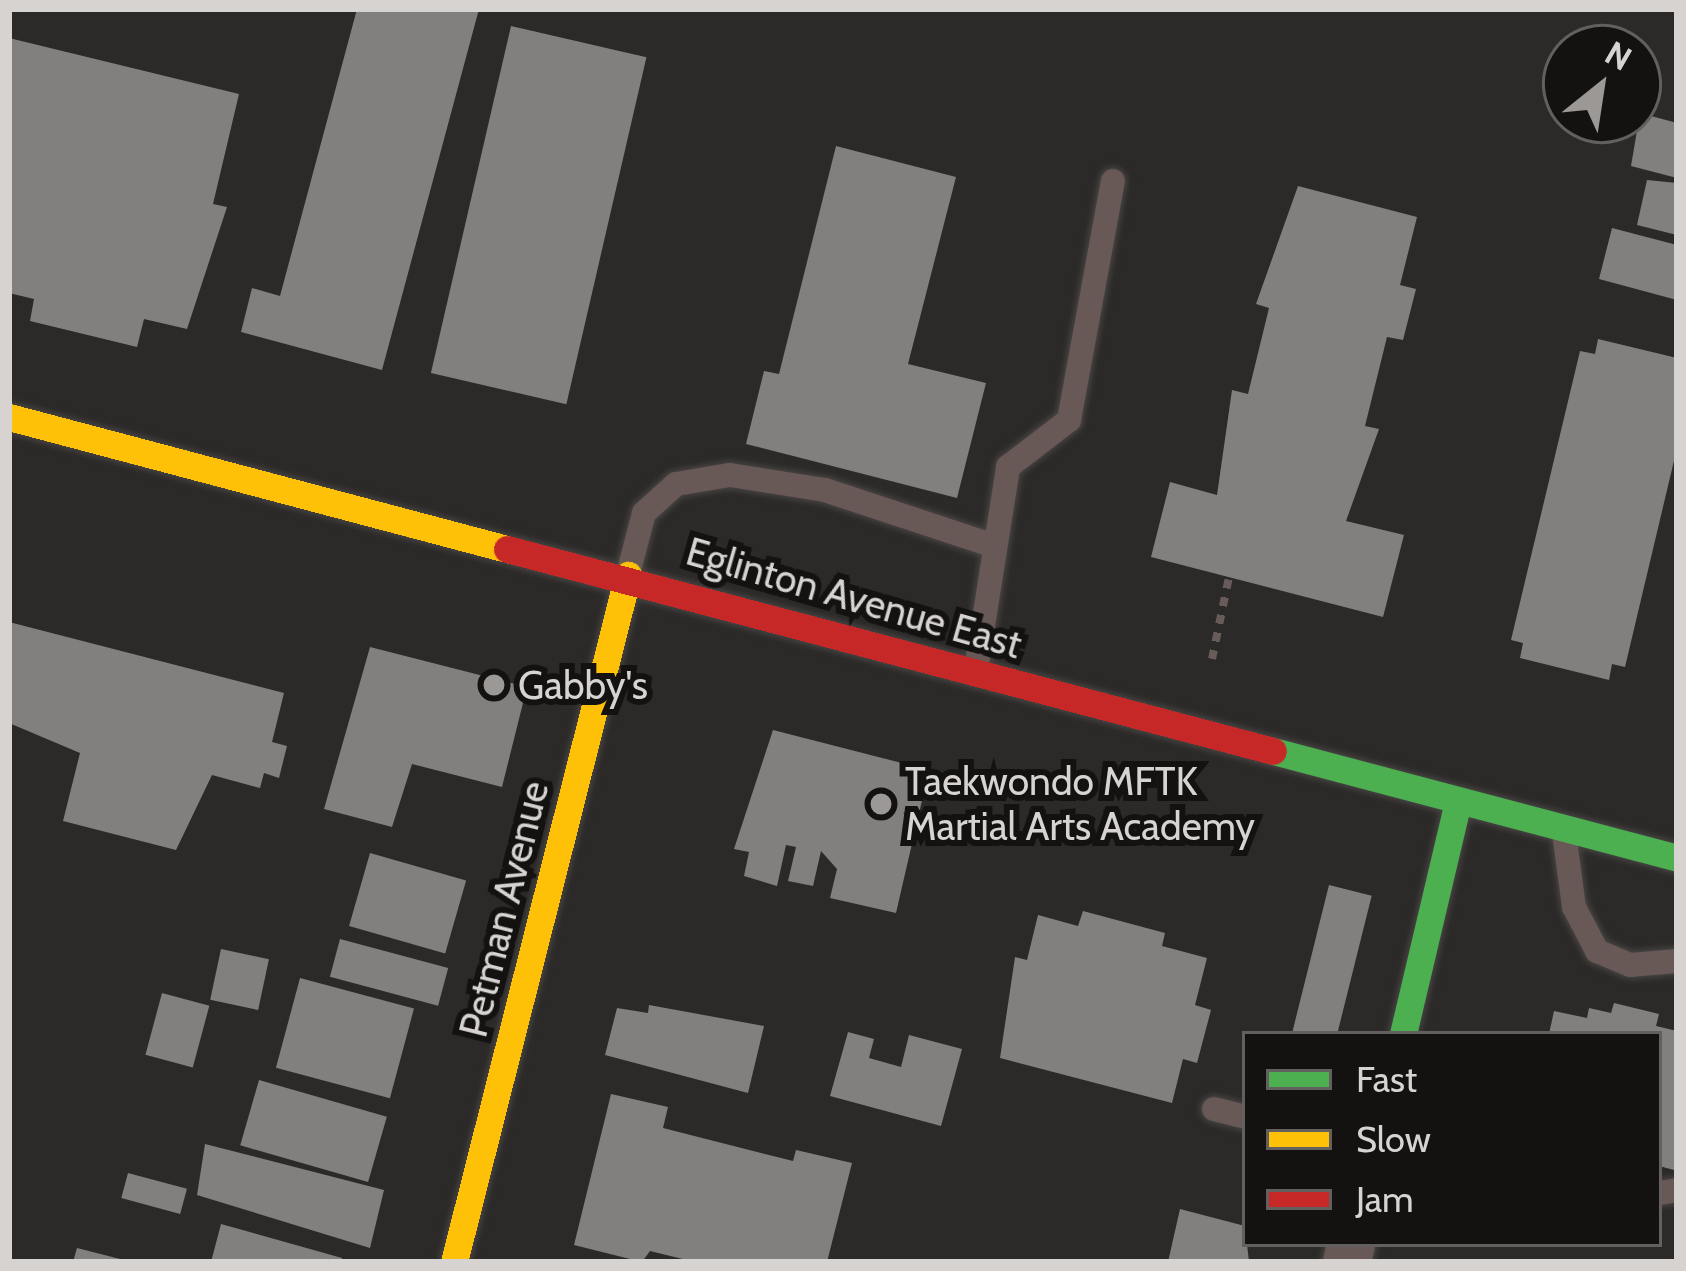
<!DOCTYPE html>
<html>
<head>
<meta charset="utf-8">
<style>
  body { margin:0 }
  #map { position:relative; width:1686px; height:1271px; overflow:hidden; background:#2c2a28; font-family:Cabin,sans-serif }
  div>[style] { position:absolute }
  .building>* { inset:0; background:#82807e; transform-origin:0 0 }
  .path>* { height:8px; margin-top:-4px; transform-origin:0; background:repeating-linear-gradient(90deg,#675c5a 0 9px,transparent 0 18px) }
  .roads { filter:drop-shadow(0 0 3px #474544) drop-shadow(0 0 3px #474544) }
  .lane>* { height:24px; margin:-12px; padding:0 12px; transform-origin:12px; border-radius:12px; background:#685856 }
  .street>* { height:48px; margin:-24px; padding:0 24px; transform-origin:24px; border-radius:24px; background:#685856 }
  .fast>* { height:27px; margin:-13.5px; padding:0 13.5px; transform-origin:13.5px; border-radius:13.5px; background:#4caf50 }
  .slow>* { height:27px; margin:-13.5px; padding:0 13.5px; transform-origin:13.5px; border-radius:13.5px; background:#ffc107 }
  .jam>* { height:27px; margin:-13.5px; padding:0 13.5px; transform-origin:13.5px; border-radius:13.5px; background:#c62828 }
  .dots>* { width:33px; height:33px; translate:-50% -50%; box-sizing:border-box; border:6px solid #141211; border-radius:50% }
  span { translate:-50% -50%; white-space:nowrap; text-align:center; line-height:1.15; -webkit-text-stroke:12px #141211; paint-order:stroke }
  .street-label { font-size:39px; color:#d7d3d1 }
  .poi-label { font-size:39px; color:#d7d3d1 }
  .left { translate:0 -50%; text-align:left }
  .frame { position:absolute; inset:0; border:12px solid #d7d3d1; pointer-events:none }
  .legend { position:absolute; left:1242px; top:1031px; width:420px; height:216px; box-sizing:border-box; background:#141211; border:3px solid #625f5e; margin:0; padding:15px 21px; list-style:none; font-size:36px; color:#d7d3d1 }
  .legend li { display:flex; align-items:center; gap:24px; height:60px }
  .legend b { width:60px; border:3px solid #625f5e }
  .north { position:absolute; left:1542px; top:24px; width:120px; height:120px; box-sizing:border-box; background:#141211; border:3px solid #625f5e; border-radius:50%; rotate:30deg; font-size:33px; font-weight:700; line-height:48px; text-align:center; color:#d7d3d1 }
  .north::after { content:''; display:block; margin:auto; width:42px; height:54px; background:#9b9896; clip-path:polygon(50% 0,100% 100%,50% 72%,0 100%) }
</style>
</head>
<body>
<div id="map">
  <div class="building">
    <i style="clip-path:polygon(357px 9px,479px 9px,382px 370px,241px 332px,252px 288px,280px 296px)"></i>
    <i style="left:511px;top:26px;width:139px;height:356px;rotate:13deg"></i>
    <i style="clip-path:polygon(9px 38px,239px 94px,213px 204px,227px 207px,187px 329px,144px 319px,137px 347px,30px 321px,34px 299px,9px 293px)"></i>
    <i style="clip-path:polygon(1640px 113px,1677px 123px,1677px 178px,1631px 166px)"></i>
    <i style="clip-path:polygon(836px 146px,956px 177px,908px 364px,986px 383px,957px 498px,746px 444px,764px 371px,779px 374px)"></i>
    <i style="clip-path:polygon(1647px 180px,1677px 183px,1677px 235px,1637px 225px)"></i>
    <i style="clip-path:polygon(1298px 186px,1417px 217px,1400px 285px,1416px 289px,1403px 340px,1387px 337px,1365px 426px,1379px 429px,1346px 521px,1404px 535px,1383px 617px,1151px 557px,1170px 482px,1217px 495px,1232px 390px,1248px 394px,1269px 308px,1256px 304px)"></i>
    <i style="clip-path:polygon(1612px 228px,1677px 245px,1677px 300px,1599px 279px)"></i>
    <i style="clip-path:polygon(1598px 339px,1677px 358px,1677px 448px,1625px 667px,1612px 664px,1609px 680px,1520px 658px,1523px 643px,1511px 640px,1580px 351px,1595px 354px)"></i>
    <i style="clip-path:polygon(9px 622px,284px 693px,272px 742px,287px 746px,279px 778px,264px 773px,260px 788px,212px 775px,176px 850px,63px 821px,80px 753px,9px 723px)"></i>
    <i style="clip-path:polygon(370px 647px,527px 687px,502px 787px,412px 764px,392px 827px,324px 809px)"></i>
    <i style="clip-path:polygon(773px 730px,929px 770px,896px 913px,830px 898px,837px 869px,821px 851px,813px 886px,788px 881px,796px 847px,786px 845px,777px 886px,744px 876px,749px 852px,734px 849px)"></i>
    <i style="left:370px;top:853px;width:100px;height:76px;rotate:16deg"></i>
    <i style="left:1329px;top:885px;width:44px;height:154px;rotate:14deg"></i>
    <i style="clip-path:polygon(1083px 911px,1165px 933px,1162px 946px,1207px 958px,1195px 1005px,1211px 1010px,1197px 1063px,1183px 1059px,1172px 1103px,1000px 1058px,1015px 957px,1027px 960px,1038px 915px,1078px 926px)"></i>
    <i style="left:340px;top:939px;width:112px;height:39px;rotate:15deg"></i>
    <i style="left:221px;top:949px;width:49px;height:52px;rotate:12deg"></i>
    <i style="left:300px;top:978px;width:118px;height:93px;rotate:15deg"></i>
    <i style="left:162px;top:993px;width:49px;height:64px;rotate:15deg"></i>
    <i style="clip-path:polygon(1614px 1003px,1659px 1014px,1656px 1026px,1677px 1031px,1674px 1170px,1659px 1166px,1659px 1034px,1549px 1034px,1554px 1011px,1587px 1018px,1589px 1008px,1611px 1013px)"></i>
    <i style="clip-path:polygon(649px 1005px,764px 1026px,748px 1093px,605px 1055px,617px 1008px,648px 1013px)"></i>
    <i style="clip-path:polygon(848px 1032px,874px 1039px,869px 1058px,901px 1067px,909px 1035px,962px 1049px,941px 1126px,830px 1096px)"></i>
    <i style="left:259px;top:1080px;width:133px;height:68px;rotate:16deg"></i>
    <i style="clip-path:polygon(611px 1094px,668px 1107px,663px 1128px,793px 1161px,796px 1150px,852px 1163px,827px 1262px,695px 1262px,650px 1251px,642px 1262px,574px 1245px)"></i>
    <i style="clip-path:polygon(205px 1144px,384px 1190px,370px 1248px,197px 1195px)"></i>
    <i style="left:128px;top:1173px;width:61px;height:26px;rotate:15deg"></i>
    <i style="clip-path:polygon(1180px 1209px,1245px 1226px,1249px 1262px,1168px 1262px)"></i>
    <i style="clip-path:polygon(221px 1224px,342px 1258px,342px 1262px,211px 1262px)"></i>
    <i style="clip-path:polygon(77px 1248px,124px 1260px,124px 1262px,73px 1262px)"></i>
  </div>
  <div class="path">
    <i style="left:1212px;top:659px;width:84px;rotate:-78.3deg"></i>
  </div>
  <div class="roads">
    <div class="lane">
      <i style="left:628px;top:574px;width:63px;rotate:-75.3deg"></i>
      <i style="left:644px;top:513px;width:43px;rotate:-42.2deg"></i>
      <i style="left:676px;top:484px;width:55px;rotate:-9.5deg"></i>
      <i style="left:730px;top:475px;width:96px;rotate:9deg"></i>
      <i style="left:825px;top:490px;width:178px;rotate:18.3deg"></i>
      <i style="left:976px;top:670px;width:206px;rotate:-81deg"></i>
      <i style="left:1008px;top:467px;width:77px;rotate:-37.6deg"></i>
      <i style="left:1069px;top:420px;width:243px;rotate:-79.6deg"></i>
      <i style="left:1564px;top:833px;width:75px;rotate:82.3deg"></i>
      <i style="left:1574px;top:907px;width:50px;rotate:62.4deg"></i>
      <i style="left:1597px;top:951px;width:36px;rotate:23deg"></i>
      <i style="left:1630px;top:965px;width:47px;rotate:-4.9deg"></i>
      <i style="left:1214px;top:1109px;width:32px;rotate:14deg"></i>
      <i style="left:1659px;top:1193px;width:18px;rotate:-9deg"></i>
    </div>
    <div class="street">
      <i style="left:1347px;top:1262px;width:18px;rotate:-77deg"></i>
    </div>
    <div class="fast">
      <i style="left:1273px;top:751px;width:418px;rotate:14.8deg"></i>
      <i style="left:1403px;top:1034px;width:239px;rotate:-76.7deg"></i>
    </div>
    <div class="slow">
      <i style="left:9px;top:417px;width:515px;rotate:14.85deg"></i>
      <i style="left:454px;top:1262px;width:709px;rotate:-75.79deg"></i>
    </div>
    <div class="jam">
      <i style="left:507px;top:549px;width:792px;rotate:14.77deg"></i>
    </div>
  </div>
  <div class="dots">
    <i style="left:494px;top:685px;background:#9b9896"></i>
    <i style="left:881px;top:804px;background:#9b9896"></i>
  </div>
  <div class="street-label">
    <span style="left:854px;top:598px;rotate:16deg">Eglinton Avenue East</span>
    <span style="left:504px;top:909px;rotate:-76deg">Petman Avenue</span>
  </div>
  <div class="poi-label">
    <span class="left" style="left:518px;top:685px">Gabby's</span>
    <span class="left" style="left:905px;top:804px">Taekwondo MFTK<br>Martial Arts Academy</span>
  </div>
  <div class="frame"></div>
  <ul class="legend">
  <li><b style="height:15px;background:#4caf50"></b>Fast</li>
  <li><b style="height:15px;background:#ffc107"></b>Slow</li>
  <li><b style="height:15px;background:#c62828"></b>Jam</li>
  </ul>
  <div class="north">N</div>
</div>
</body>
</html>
